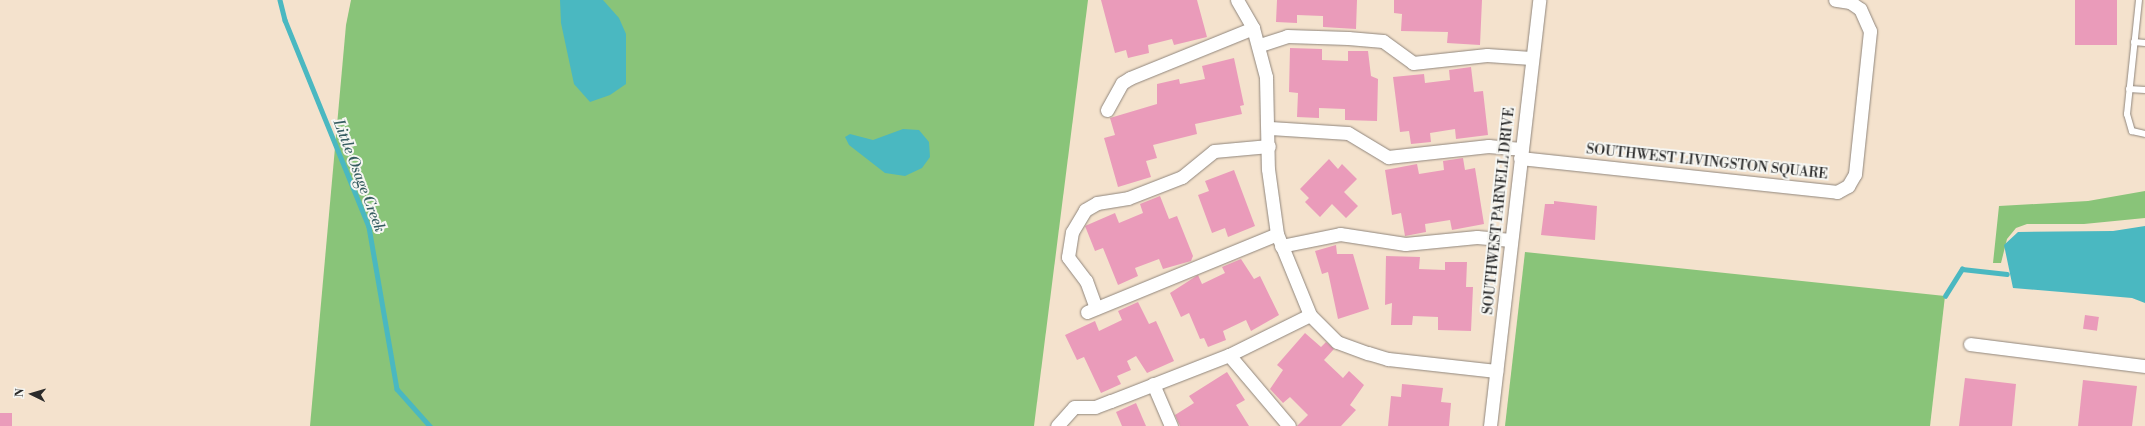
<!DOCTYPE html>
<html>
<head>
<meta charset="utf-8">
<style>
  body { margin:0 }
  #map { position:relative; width:2145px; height:426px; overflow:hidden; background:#f4e2cd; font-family:"Libre Bodoni",serif }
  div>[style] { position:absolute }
  .green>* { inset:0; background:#89c479 }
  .water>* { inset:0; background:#4ab8c1 }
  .stream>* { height:4.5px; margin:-2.25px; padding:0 2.25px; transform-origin:2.25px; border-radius:2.25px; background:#4ab8c1 }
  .building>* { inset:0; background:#ea9bba; transform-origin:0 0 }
  .roads { filter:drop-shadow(0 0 1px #90867c) drop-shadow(0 0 1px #90867c) }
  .lane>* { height:6px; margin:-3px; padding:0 3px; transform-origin:3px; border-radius:3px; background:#fff }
  .street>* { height:13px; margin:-6.5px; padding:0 6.5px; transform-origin:6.5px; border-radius:6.5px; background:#fff }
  span { translate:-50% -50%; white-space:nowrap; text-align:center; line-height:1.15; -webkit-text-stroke:4px #f6f6f2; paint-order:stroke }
  .street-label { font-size:14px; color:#2b2b2b }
  .water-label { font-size:15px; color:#365c60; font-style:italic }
  .north { position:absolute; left:12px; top:374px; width:40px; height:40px; -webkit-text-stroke:3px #f6f6f2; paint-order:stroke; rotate:275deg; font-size:11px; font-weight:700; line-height:16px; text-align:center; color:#2b2b2b }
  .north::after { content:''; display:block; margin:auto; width:14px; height:18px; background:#2b2b2b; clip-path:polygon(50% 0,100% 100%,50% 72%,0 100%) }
</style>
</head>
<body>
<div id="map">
  <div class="green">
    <i style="clip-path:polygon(351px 0,1088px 0,1034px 426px,310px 426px,346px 25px)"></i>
    <i style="clip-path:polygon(2145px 191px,2145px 218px,2084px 224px,2027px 224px,2016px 228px,2007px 239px,2001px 263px,1993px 263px,1999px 206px,2088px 201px)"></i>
    <i style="clip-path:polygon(1525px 252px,1945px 296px,1930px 426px,1505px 426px)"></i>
  </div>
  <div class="water">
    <i style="clip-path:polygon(560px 0,603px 0,619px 18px,626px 34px,626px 84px,610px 95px,590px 102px,574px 84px,561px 23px)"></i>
    <i style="clip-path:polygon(903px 129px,919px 130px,929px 142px,930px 157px,922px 168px,905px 176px,885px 173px,849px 145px,845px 137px,850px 134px,873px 140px)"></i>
    <i style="clip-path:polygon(2145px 226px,2145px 303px,2132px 298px,2013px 288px,2004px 245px,2018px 232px,2113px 231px)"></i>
  </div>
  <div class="stream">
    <i style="left:280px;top:0;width:21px;rotate:76deg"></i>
    <i style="left:285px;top:20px;width:223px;rotate:67.9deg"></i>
    <i style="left:369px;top:227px;width:164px;rotate:80.2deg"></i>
    <i style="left:397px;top:389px;width:50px;rotate:48.3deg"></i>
    <i style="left:1945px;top:296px;width:32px;rotate:-58deg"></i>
    <i style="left:1962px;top:269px;width:45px;rotate:6.3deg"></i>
  </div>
  <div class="building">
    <i style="clip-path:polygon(1101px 0,1197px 0,1207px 37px,1174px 45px,1172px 39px,1148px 45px,1149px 53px,1128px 58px,1126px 50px,1115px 53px)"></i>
    <i style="clip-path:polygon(1277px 0,1357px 0,1356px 29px,1323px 27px,1323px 16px,1297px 15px,1297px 23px,1276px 22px)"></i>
    <i style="clip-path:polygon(1394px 0,1482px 0,1480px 45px,1447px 43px,1448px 32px,1401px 31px,1402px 14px,1394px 13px)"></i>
    <i style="left:2075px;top:0;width:42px;height:45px"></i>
    <i style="clip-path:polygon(1290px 48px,1322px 49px,1322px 60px,1348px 61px,1348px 51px,1368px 51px,1371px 76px,1378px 79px,1377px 121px,1345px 120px,1345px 109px,1319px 108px,1319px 118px,1297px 117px,1298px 93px,1289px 92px)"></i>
    <i style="clip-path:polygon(1234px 58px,1244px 105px,1240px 106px,1242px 114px,1195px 124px,1197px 134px,1153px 145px,1157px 158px,1146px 161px,1151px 177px,1118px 187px,1104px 138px,1115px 135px,1110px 118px,1157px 104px,1157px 84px,1179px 79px,1180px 84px,1205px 79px,1202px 66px)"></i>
    <i style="clip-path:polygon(1471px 67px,1474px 92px,1483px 91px,1488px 135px,1456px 139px,1455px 129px,1430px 133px,1431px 142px,1411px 144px,1409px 131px,1400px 132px,1393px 77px,1424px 74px,1425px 83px,1450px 80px,1449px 70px)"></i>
    <i style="clip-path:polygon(1463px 158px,1465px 170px,1475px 168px,1484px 224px,1452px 230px,1450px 220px,1425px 224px,1426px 232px,1405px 236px,1401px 213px,1392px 215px,1385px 170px,1417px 164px,1419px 174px,1444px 170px,1443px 161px)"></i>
    <i style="clip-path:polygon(1329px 159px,1338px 169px,1342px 164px,1357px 179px,1344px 192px,1358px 206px,1346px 218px,1332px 204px,1320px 217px,1305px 202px,1309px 198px,1300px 189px)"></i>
    <i style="clip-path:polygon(1234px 170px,1255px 226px,1228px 237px,1225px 228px,1212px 233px,1198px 195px,1209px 191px,1205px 181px)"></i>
    <i style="clip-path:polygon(1160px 196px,1169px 219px,1177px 216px,1193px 256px,1191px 261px,1163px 269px,1159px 259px,1135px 268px,1138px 276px,1118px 285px,1103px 248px,1095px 251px,1085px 226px,1115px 213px,1119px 223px,1143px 213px,1140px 204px)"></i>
    <i style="clip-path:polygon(1554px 201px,1597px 206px,1595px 240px,1541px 235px,1545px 204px,1554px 204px)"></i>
    <i style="clip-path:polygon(1336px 245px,1337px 254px,1353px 254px,1369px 309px,1338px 319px,1328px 272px,1322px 274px,1315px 251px)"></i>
    <i style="clip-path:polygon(1386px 256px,1420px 257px,1419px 269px,1445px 270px,1445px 262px,1467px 262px,1466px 287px,1473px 287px,1471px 331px,1438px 330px,1438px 317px,1413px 316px,1412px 325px,1391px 325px,1392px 303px,1385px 305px)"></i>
    <i style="clip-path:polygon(1241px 259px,1254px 279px,1260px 276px,1279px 315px,1251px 331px,1246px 320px,1223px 331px,1226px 340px,1208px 347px,1204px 338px,1200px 339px,1189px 313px,1181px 317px,1170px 293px,1198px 275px,1202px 284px,1225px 273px,1222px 267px)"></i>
    <i style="clip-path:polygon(1138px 302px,1149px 324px,1156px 321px,1174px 361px,1147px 373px,1136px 356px,1127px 361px,1131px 370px,1117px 376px,1121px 384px,1101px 393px,1084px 357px,1077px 360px,1065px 335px,1095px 321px,1099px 331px,1122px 320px,1118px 311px)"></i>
    <i style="left:2085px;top:315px;width:14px;height:14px;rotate:8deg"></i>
    <i style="clip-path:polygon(1305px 333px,1321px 347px,1326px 342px,1334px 349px,1324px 360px,1343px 378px,1349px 371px,1364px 385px,1350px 405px,1356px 410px,1341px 426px,1297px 426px,1308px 415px,1290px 397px,1283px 403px,1270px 389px,1283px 370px,1277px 365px)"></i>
    <i style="clip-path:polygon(1227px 372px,1245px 400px,1236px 405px,1249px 426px,1180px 426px,1175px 415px,1194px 403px,1189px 396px)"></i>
    <i style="clip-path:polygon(1965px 378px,2016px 384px,2012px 426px,1959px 426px)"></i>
    <i style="clip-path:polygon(2083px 380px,2137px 386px,2132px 426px,2078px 426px)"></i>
    <i style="clip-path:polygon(1402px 384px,1443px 388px,1441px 402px,1451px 403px,1449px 426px,1388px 426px,1391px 396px,1401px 397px)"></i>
    <i style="clip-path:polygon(1136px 403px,1146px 426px,1122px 426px,1116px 412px)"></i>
    <i style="left:0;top:413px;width:12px;height:13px"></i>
  </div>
  <div class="roads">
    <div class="lane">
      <i style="left:2139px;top:0;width:115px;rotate:96deg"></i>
      <i style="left:2127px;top:114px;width:18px;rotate:74deg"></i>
      <i style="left:2132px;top:131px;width:13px;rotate:13deg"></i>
      <i style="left:2134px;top:42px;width:11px;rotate:5deg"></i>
      <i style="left:2129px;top:89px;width:16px;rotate:4deg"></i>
    </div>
    <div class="street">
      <i style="left:1237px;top:0;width:32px;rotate:60deg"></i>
      <i style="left:1253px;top:28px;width:51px;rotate:75.1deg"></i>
      <i style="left:1266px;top:77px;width:92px;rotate:88.8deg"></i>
      <i style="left:1268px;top:169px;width:66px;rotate:82.1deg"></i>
      <i style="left:1277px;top:234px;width:87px;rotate:67.8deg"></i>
      <i style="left:1310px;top:315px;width:38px;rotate:45deg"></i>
      <i style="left:1337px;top:342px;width:33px;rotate:20deg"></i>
      <i style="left:1368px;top:353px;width:21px;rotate:17deg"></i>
      <i style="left:1388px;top:359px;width:109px;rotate:6.3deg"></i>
      <i style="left:1260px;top:45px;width:28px;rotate:-18deg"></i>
      <i style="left:1287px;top:36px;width:61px;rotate:1.9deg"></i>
      <i style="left:1348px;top:38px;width:35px;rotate:5deg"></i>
      <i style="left:1383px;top:41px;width:37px;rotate:36deg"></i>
      <i style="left:1413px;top:63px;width:74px;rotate:-6.2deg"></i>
      <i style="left:1487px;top:55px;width:44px;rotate:3.9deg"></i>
      <i style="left:1107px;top:110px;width:31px;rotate:-61deg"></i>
      <i style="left:1122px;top:83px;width:9px;rotate:-32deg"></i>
      <i style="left:1130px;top:78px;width:133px;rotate:-22.1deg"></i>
      <i style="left:1270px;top:128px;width:78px;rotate:3.7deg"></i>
      <i style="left:1348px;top:133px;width:47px;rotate:31deg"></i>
      <i style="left:1388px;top:157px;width:101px;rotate:-6.3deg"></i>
      <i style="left:1488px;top:146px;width:33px;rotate:5deg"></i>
      <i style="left:1520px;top:158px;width:319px;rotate:6.1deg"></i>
      <i style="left:1837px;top:192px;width:13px;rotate:-29deg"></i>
      <i style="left:1848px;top:186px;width:14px;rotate:-60deg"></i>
      <i style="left:1855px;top:174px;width:144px;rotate:-84deg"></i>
      <i style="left:1870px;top:31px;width:24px;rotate:-114deg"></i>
      <i style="left:1860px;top:9px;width:12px;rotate:-145deg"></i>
      <i style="left:1850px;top:2px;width:15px;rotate:-172deg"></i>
      <i style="left:1281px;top:246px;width:60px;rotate:-11.5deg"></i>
      <i style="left:1340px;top:234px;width:66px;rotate:8.7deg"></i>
      <i style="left:1405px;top:244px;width:72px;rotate:-5.6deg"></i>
      <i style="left:1477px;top:237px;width:34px;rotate:5deg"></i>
      <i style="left:1096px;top:308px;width:29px;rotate:-110deg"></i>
      <i style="left:1086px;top:281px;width:30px;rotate:-127deg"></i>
      <i style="left:1068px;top:257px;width:25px;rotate:-81deg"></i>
      <i style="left:1072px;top:232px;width:26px;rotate:-59deg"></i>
      <i style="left:1085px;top:210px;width:14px;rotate:-30deg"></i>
      <i style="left:1097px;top:203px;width:31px;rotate:-9deg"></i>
      <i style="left:1128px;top:198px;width:58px;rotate:-21.3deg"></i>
      <i style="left:1182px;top:177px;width:41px;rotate:-39.1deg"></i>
      <i style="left:1214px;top:151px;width:55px;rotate:-5.2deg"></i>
      <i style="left:1087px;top:312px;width:205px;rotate:-22.3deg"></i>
      <i style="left:1970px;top:344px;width:176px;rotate:7.2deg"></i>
      <i style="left:1229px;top:355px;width:93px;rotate:49.8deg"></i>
      <i style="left:1153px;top:384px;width:46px;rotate:66.8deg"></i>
      <i style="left:1057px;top:426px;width:25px;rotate:-48deg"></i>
      <i style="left:1074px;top:407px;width:21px"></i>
      <i style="left:1095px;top:407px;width:17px;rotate:-21deg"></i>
      <i style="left:1111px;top:401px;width:127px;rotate:-21.3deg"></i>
      <i style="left:1229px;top:355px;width:90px;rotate:-26.3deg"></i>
      <i style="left:1490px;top:426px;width:429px;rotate:-83.4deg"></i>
    </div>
  </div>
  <div class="street-label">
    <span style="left:1707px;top:162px;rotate:6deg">SOUTHWEST LIVINGSTON SQUARE</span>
    <span style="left:1499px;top:211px;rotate:-84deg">SOUTHWEST PARNELL DRIVE</span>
  </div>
  <div class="water-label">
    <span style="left:359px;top:176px;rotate:69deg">Little Osage Creek</span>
  </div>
  <div class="north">N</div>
</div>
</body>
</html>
